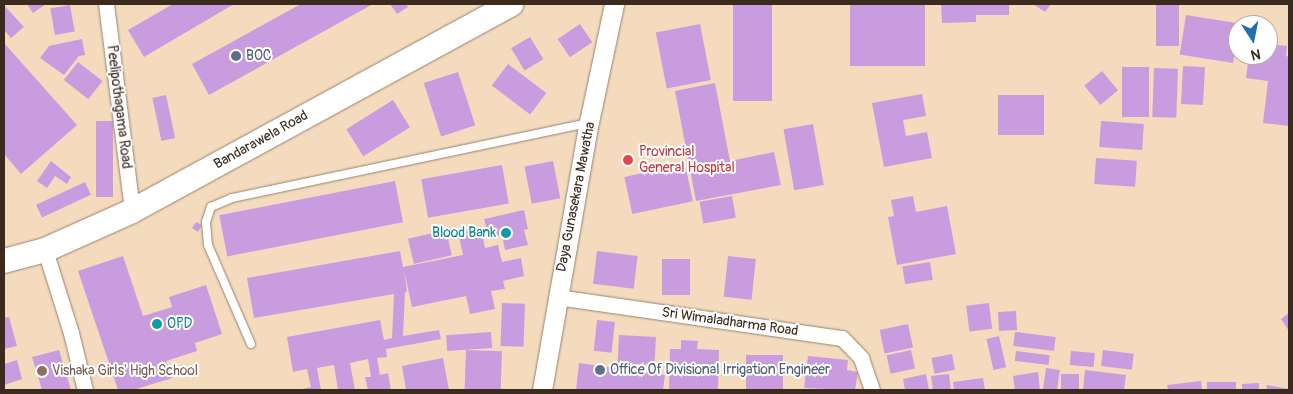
<!DOCTYPE html>
<html>
<head>
<meta charset="utf-8">
<style>
  body { margin:0 }
  #map { position:relative; width:1293px; height:394px; overflow:hidden; background:#f4dbbe; font-family:Pangolin,sans-serif }
  div>[style] { position:absolute }
  .building>* { inset:0; background:#c99ce0; transform-origin:0 0 }
  .roads { filter:drop-shadow(0 0 1px #98826e) drop-shadow(0 0 1px #98826e) }
  .service>* { height:8px; margin:-4px; padding:0 4px; transform-origin:4px; border-radius:4px; background:#fff }
  .minor>* { height:15px; margin:-7.5px; padding:0 7.5px; transform-origin:7.5px; border-radius:7.5px; background:#fff }
  .tertiary>* { height:19px; margin:-9.5px; padding:0 9.5px; transform-origin:9.5px; border-radius:9.5px; background:#fff }
  .trunk>* { height:24px; margin:-12px; padding:0 12px; transform-origin:12px; border-radius:12px; background:#fff }
  .dots>* { width:14px; height:14px; translate:-50% -50%; box-sizing:border-box; border:2px solid #fff; border-radius:50% }
  span { translate:-50% -50%; white-space:nowrap; text-align:center; line-height:1.15; -webkit-text-stroke:4px #fff; paint-order:stroke }
  .service-label { font-size:14px; color:#4e5e75 }
  .left { translate:0 -50%; text-align:left }
  .street-label { font-size:14px; color:#3b2a1e }
  .health-label { font-size:14px; color:#be3a42 }
  .culture-label { font-size:14px; color:#0d838f }
  .right { translate:-100% -50%; text-align:right }
  .education-label { font-size:14px; color:#785e54 }
  .frame { position:absolute; inset:0; border:5px solid #3b2a1e; pointer-events:none }
  .north { position:absolute; left:1228px; top:15px; width:50px; height:50px; box-sizing:border-box; background:#fff; border:1px solid #b1aaa5; border-radius:50%; rotate:169deg; font-size:14px; font-weight:700; line-height:20px; text-align:center; color:#3b2a1e }
  .north::after { content:''; display:block; margin:auto; width:18px; height:22px; background:#1f6fb2; clip-path:polygon(50% 0,100% 100%,50% 72%,0 100%) }
</style>
</head>
<body>
<div id="map">
  <div class="building">
    <i style="clip-path:polygon(27px 4px,46px 4px,33px 13px)"></i>
    <i style="clip-path:polygon(173px 4px,234px 4px,144px 57px,128px 30px)"></i>
    <i style="clip-path:polygon(301px 4px,373px 4px,209px 95px,192px 64px)"></i>
    <i style="clip-path:polygon(390px 4px,406px 4px,408px 7px,397px 14px)"></i>
    <i style="left:733px;top:4px;width:39px;height:97px"></i>
    <i style="left:850px;top:4px;width:75px;height:62px"></i>
    <i style="clip-path:polygon(941px 4px,1009px 4px,1009px 15px,976px 15px,976px 22px,942px 23px)"></i>
    <i style="clip-path:polygon(1033px 4px,1051px 4px,1045px 12px)"></i>
    <i style="left:1156px;top:4px;width:23px;height:42px"></i>
    <i style="clip-path:polygon(4px 5px,24px 27px,11px 38px,4px 30px)"></i>
    <i style="left:70px;top:5px;width:27px;height:20px;rotate:80deg"></i>
    <i style="left:1186px;top:15px;width:54px;height:40px;rotate:9deg"></i>
    <i style="left:580px;top:24px;width:22px;height:27px;rotate:56deg"></i>
    <i style="left:700px;top:24px;width:57px;height:45px;rotate:79deg"></i>
    <i style="left:530px;top:37px;width:26px;height:22px;rotate:59deg"></i>
    <i style="clip-path:polygon(82px 39px,85px 55px,79px 56px,64px 75px,40px 58px,49px 46px)"></i>
    <i style="clip-path:polygon(4px 43px,77px 125px,21px 174px,4px 154px)"></i>
    <i style="clip-path:polygon(1268px 44px,1287px 46px,1286px 56px,1289px 57px,1289px 126px,1263px 123px,1268px 81px,1246px 78px,1249px 55px,1268px 55px)"></i>
    <i style="left:78px;top:62px;width:31px;height:23px;rotate:38deg"></i>
    <i style="left:508px;top:64px;width:48px;height:27px;rotate:37deg"></i>
    <i style="left:1183px;top:66px;width:22px;height:38px;rotate:3deg"></i>
    <i style="left:1122px;top:67px;width:27px;height:50px"></i>
    <i style="left:1154px;top:68px;width:24px;height:49px;rotate:2deg"></i>
    <i style="left:1102px;top:71px;width:25px;height:23px;rotate:50deg"></i>
    <i style="left:458px;top:72px;width:56px;height:36px;rotate:72deg"></i>
    <i style="clip-path:polygon(715px 83px,730px 161px,774px 152px,781px 185px,696px 201px,675px 91px)"></i>
    <i style="clip-path:polygon(922px 94px,926px 116px,903px 120px,906px 136px,927px 132px,932px 158px,884px 167px,872px 103px)"></i>
    <i style="left:166px;top:95px;width:44px;height:14px;rotate:78deg"></i>
    <i style="left:998px;top:95px;width:46px;height:40px"></i>
    <i style="left:393px;top:100px;width:32px;height:55px;rotate:58deg"></i>
    <i style="left:96px;top:121px;width:17px;height:76px"></i>
    <i style="left:1101px;top:121px;width:43px;height:26px;rotate:4deg"></i>
    <i style="left:813px;top:124px;width:62px;height:30px;rotate:80deg"></i>
    <i style="left:1096px;top:158px;width:41px;height:26px;rotate:4deg"></i>
    <i style="clip-path:polygon(51px 161px,71px 177px,67px 184px,55px 176px,47px 188px,37px 181px)"></i>
    <i style="left:553px;top:161px;width:38px;height:29px;rotate:79deg"></i>
    <i style="left:685px;top:164px;width:38px;height:62px;rotate:78deg"></i>
    <i style="left:502px;top:165px;width:39px;height:82px;rotate:80deg"></i>
    <i style="left:395px;top:181px;width:42px;height:179px;rotate:79deg"></i>
    <i style="left:85px;top:182px;width:14px;height:54px;rotate:65deg"></i>
    <i style="left:732px;top:196px;width:22px;height:33px;rotate:80deg"></i>
    <i style="clip-path:polygon(913px 196px,916px 212px,947px 206px,956px 254px,897px 265px,888px 217px,894px 216px,891px 200px)"></i>
    <i style="clip-path:polygon(524px 210px,528px 229px,524px 230px,528px 245px,505px 250px,502px 235px,489px 238px,484px 219px)"></i>
    <i style="clip-path:polygon(196px 222px,202px 225px,198px 232px,192px 228px)"></i>
    <i style="clip-path:polygon(481px 228px,485px 248px,498px 245px,502px 262px,521px 258px,524px 276px,503px 281px,505px 289px,491px 291px,495px 309px,470px 314px,466px 296px,412px 307px,404px 270px,407px 291px,405px 292px,403px 336px,439px 330px,441px 339px,386px 349px,387px 357px,377px 358px,380px 375px,388px 373px,391px 390px,368px 390px,365px 377px,371px 377px,368px 359px,350px 363px,355px 390px,338px 390px,334px 365px,317px 368px,321px 390px,298px 390px,311px 387px,307px 369px,293px 372px,287px 337px,380px 320px,384px 340px,392px 338px,394px 294px,254px 318px,247px 278px,400px 251px,403px 267px,463px 255px,458px 232px)"></i>
    <i style="left:446px;top:230px;width:26px;height:39px;rotate:77deg"></i>
    <i style="left:597px;top:251px;width:41px;height:33px;rotate:7deg"></i>
    <i style="clip-path:polygon(123px 256px,143px 316px,172px 307px,169px 297px,206px 285px,222px 334px,195px 343px,197px 351px,166px 361px,172px 378px,133px 390px,118px 390px,78px 271px)"></i>
    <i style="left:728px;top:256px;width:28px;height:41px;rotate:6deg"></i>
    <i style="left:662px;top:259px;width:28px;height:36px"></i>
    <i style="left:930px;top:262px;width:18px;height:28px;rotate:81deg"></i>
    <i style="left:502px;top:303px;width:23px;height:43px;rotate:2deg"></i>
    <i style="left:989px;top:303px;width:26px;height:23px;rotate:83deg"></i>
    <i style="left:1016px;top:311px;width:19px;height:18px;rotate:87deg"></i>
    <i style="clip-path:polygon(1289px 313px,1289px 331px,1281px 319px)"></i>
    <i style="clip-path:polygon(9px 317px,17px 346px,4px 349px,4px 318px)"></i>
    <i style="left:597px;top:320px;width:18px;height:31px;rotate:6deg"></i>
    <i style="left:908px;top:324px;width:24px;height:29px;rotate:78deg"></i>
    <i style="left:491px;top:332px;width:16px;height:45px;rotate:86deg"></i>
    <i style="left:1015px;top:332px;width:41px;height:14px;rotate:7deg"></i>
    <i style="left:619px;top:335px;width:37px;height:28px;rotate:3deg"></i>
    <i style="left:999px;top:336px;width:32px;height:13px;rotate:77deg"></i>
    <i style="clip-path:polygon(681px 340px,698px 341px,697px 349px,719px 350px,718px 390px,669px 390px,670px 349px,681px 349px)"></i>
    <i style="clip-path:polygon(59px 350px,71px 390px,42px 390px,32px 357px)"></i>
    <i style="left:466px;top:350px;width:36px;height:40px;rotate:2deg"></i>
    <i style="left:911px;top:350px;width:19px;height:25px;rotate:78deg"></i>
    <i style="left:1103px;top:350px;width:31px;height:16px;rotate:7deg"></i>
    <i style="left:1016px;top:351px;width:34px;height:10px;rotate:7deg"></i>
    <i style="left:1071px;top:351px;width:24px;height:14px;rotate:5deg"></i>
    <i style="left:952px;top:354px;width:16px;height:21px;rotate:79deg"></i>
    <i style="left:746px;top:355px;width:37px;height:35px"></i>
    <i style="clip-path:polygon(808px 356px,848px 360px,847px 370px,858px 372px,855px 390px,804px 388px)"></i>
    <i style="clip-path:polygon(443px 358px,449px 390px,406px 390px,402px 366px)"></i>
    <i style="clip-path:polygon(17px 360px,22px 379px,4px 385px,4px 364px)"></i>
    <i style="clip-path:polygon(579px 363px,665px 375px,663px 390px,576px 390px)"></i>
    <i style="left:1046px;top:368px;width:14px;height:22px;rotate:8deg"></i>
    <i style="clip-path:polygon(1085px 370px,1126px 375px,1124px 390px,1083px 390px)"></i>
    <i style="clip-path:polygon(1038px 372px,1040px 390px,1015px 390px,1013px 376px)"></i>
    <i style="clip-path:polygon(926px 374px,929px 390px,905px 390px,903px 379px)"></i>
    <i style="clip-path:polygon(949px 374px,951px 390px,933px 390px,931px 376px)"></i>
    <i style="left:1061px;top:374px;width:18px;height:16px"></i>
    <i style="clip-path:polygon(983px 378px,985px 390px,954px 390px,953px 382px)"></i>
    <i style="clip-path:polygon(1201px 381px,1202px 390px,1168px 390px,1167px 385px)"></i>
    <i style="left:1236px;top:382px;width:8px;height:29px;rotate:90deg"></i>
    <i style="clip-path:polygon(1259px 383px,1259px 390px,1242px 390px,1242px 384px)"></i>
    <i style="clip-path:polygon(1267px 385px,1289px 389px,1289px 390px,1266px 390px)"></i>
  </div>
  <div class="roads">
    <div class="service">
      <i style="left:251px;top:344px;width:108px;rotate:-113.5deg"></i>
      <i style="left:208px;top:245px;width:23px;rotate:-95deg"></i>
      <i style="left:206px;top:222px;width:16px;rotate:-72deg"></i>
      <i style="left:211px;top:207px;width:23px;rotate:-23deg"></i>
      <i style="left:232px;top:198px;width:364px;rotate:-11.9deg"></i>
    </div>
    <div class="minor">
      <i style="left:106px;top:4px;width:209px;rotate:82.8deg"></i>
      <i style="left:45px;top:250px;width:87px;rotate:72.6deg"></i>
      <i style="left:71px;top:333px;width:59px;rotate:76.2deg"></i>
      <i style="left:557px;top:297px;width:288px;rotate:8.2deg"></i>
      <i style="left:842px;top:338px;width:28px;rotate:46deg"></i>
      <i style="left:861px;top:358px;width:34px;rotate:71deg"></i>
    </div>
    <div class="tertiary">
      <i style="left:542px;top:390px;width:272px;rotate:-80.1deg"></i>
      <i style="left:589px;top:122px;width:121px;rotate:-78deg"></i>
    </div>
    <div class="trunk">
      <i style="left:4px;top:261px;width:42px;rotate:-15deg"></i>
      <i style="left:45px;top:250px;width:95px;rotate:-24.1deg"></i>
      <i style="left:132px;top:211px;width:432px;rotate:-28.6deg"></i>
    </div>
  </div>
  <div class="dots">
    <i style="left:236px;top:56px;background:#5c6f8a"></i>
    <i style="left:628px;top:160px;background:#e0444e"></i>
    <i style="left:506px;top:233px;background:#0f9aa8"></i>
    <i style="left:157px;top:324px;background:#0f9aa8"></i>
    <i style="left:600px;top:370px;background:#5c6f8a"></i>
    <i style="left:42px;top:371px;background:#8d6e63"></i>
  </div>
  <div class="service-label">
    <span class="left" style="left:246px;top:56px">BOC</span>
    <span class="left" style="left:610px;top:370px">Office Of Divisional Irrigation Engineer</span>
  </div>
  <div class="street-label">
    <span style="left:119px;top:107px;rotate:83deg">Peelipothagama Road</span>
    <span style="left:261px;top:140px;rotate:-29deg">Bandarawela Road</span>
    <span style="left:576px;top:197px;rotate:-79deg">Daya Gunasekara Mawatha</span>
    <span style="left:730px;top:322px;rotate:8deg">Sri Wimaladharma Road</span>
  </div>
  <div class="health-label">
    <span class="left" style="left:639px;top:160px">Provincial<br>General Hospital</span>
  </div>
  <div class="culture-label">
    <span class="right" style="left:496px;top:233px">Blood Bank</span>
    <span class="left" style="left:167px;top:324px">OPD</span>
  </div>
  <div class="education-label">
    <span class="left" style="left:52px;top:371px">Vishaka Girls' High School</span>
  </div>
  <div class="frame"></div>
  <div class="north">N</div>
</div>
</body>
</html>
